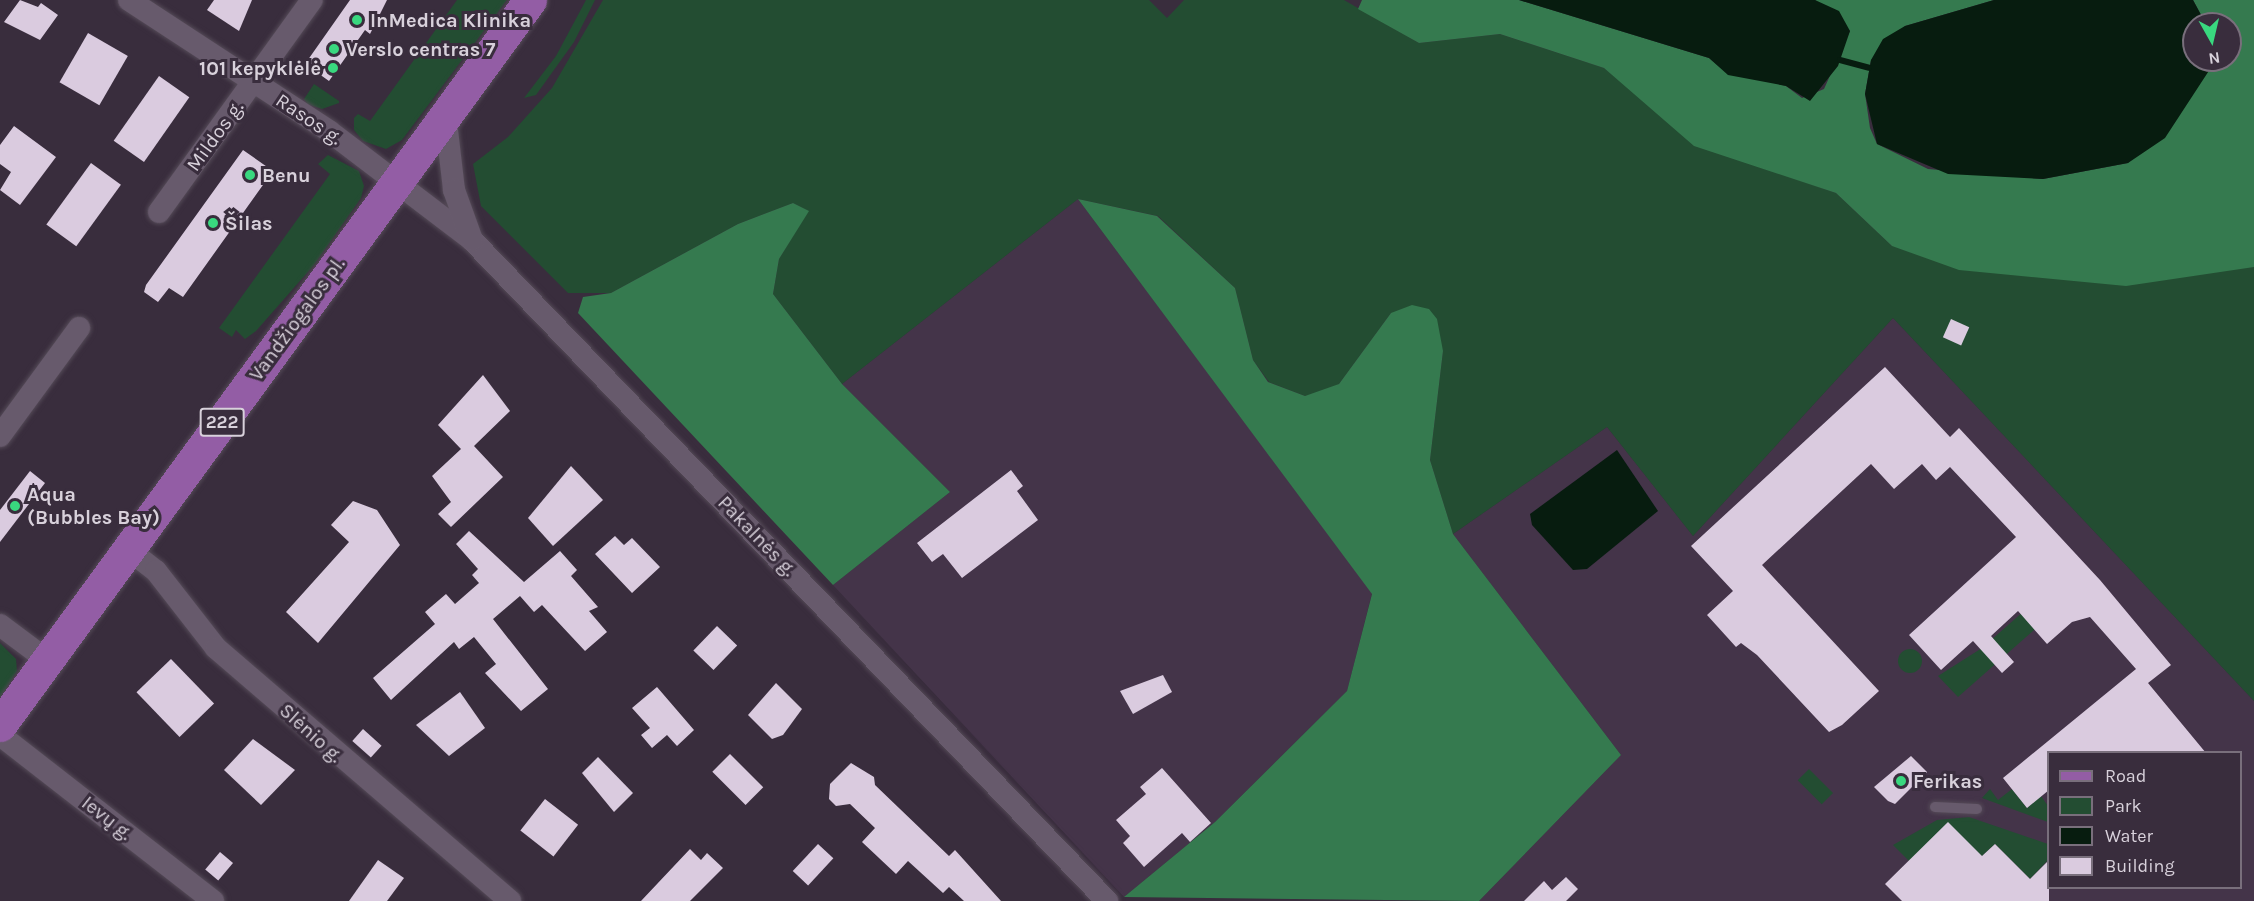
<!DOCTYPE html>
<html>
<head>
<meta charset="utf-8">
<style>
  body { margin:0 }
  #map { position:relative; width:2254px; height:901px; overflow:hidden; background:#392d3d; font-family:Karla,sans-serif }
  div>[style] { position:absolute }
  .built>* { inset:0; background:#443449 }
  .green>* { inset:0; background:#234d32; transform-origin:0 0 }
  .round { border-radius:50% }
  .forest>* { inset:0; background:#357a4f }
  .water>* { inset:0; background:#071c0f }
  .stream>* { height:6px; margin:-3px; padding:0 3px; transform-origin:3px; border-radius:3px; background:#071c0f }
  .building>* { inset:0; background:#dacbdf; transform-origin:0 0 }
  .roads { filter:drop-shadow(0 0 2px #544a57) drop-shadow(0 0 2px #544a57) }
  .service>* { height:10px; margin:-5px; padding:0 5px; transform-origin:5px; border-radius:5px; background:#675a6c }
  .minor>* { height:22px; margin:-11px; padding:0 11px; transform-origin:11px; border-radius:11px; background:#675a6c }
  .primary>* { height:33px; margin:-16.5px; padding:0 16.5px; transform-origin:16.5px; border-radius:16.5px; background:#935da5 }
  .dots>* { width:16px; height:16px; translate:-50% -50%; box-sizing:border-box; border:3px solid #392d3d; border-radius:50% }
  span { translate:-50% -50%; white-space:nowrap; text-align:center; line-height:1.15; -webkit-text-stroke:6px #392d3d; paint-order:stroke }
  .shield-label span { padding:2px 4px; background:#392d3d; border:2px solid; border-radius:4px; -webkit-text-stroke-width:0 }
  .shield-label { font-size:18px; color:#d8d1db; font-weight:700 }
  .poi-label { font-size:20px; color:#d8d1db; font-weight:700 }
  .left { translate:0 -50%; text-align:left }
  .right { translate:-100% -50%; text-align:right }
  .street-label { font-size:20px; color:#d8d1db }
  .legend { position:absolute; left:2047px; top:751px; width:195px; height:138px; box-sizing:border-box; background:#392d3d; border:2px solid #796f7c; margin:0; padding:8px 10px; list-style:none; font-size:18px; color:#d8d1db }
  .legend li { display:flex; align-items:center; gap:12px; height:30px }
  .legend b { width:30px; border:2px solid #796f7c }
  .north { position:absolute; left:2182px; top:12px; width:60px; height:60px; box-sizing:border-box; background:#392d3d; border:2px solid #796f7c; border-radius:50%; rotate:172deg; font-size:16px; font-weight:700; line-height:24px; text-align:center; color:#d8d1db }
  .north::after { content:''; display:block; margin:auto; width:21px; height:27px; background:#39d87f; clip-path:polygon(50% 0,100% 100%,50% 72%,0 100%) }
</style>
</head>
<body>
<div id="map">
  <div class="built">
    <i style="clip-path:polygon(1078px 199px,1372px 593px,1347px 691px,1215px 822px,1124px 897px,833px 585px,950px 492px,842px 384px)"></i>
    <i style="clip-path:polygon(evenodd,1893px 318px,2254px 701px,2254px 901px,1479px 901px,1621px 755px,1453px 534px,1607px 427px,1693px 536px,1893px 318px,2048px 752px,2240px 752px,2240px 888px,2048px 888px,2048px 752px)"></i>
  </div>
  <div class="green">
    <i style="clip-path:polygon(457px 0,507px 0,402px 140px,386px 149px,363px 141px,354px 130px,354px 118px,358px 114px,370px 121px)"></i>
    <i style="clip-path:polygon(586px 0,595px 0,574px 42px,536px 95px,524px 98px,556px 56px)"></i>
    <i style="clip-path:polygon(603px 0,1149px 0,1167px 18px,1184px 0,1344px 0,1419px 43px,1500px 34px,1604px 68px,1630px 89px,1776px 172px,1836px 193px,1892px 246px,2254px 267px,2254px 701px,1893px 318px,1693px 536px,1607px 427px,1453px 534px,1430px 460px,1443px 351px,1391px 313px,1339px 384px,1323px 393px,1305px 396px,1269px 382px,1253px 360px,1235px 288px,1158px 216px,1078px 199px,842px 384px,773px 294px,779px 259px,808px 211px,793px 203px,738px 224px,611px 293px,568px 293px,481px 206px,473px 164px,508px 137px,552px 88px)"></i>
    <i style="clip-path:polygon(314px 84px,339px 101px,339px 103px,322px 109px,307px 104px,304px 99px)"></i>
    <i style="clip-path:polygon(328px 155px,359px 171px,364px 186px,361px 198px,314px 265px,256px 331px,245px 339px,236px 330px,232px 337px,219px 328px,330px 174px,318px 164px)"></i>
    <i style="clip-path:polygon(2057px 582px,2059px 608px,1958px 697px,1938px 676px,1982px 648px)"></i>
    <i style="clip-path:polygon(0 643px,16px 659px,17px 671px,0 698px)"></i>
    <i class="round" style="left:1898px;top:649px;width:24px;height:24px"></i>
    <i style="left:1809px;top:769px;width:34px;height:16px;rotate:45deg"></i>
    <i style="clip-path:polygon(1990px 789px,1998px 800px,2012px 789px,2027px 808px,2041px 796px,2048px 806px,2048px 822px,1982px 798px)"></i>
    <i style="clip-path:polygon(1969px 817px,2048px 844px,2048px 860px,2030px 879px,1995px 844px,1982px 856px,1909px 861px,1893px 845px,1937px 820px)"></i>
  </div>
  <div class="forest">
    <i style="clip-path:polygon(1362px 0,1519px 0,1709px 58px,1722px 69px,1786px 86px,1802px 98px,1824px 89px,1850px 31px,1815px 0,1994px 0,1905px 26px,1871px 60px,1865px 94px,1870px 128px,1877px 144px,1928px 169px,2043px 179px,2128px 163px,2214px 60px,2230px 60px,2230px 24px,2206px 24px,2193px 0,2254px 0,2254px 267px,2126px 286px,1959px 270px,1892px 246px,1836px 193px,1694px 146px,1604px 68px,1500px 34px,1419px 43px,1358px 9px)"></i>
    <i style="clip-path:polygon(1078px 199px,1157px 216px,1235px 288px,1253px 360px,1268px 382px,1305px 396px,1339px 384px,1391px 313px,1412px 305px,1429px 309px,1437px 319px,1443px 351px,1430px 460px,1453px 534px,1621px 755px,1479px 901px,1124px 897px,1215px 822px,1347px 691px,1372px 594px)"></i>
    <i style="clip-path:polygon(793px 203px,809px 211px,779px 259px,773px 294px,842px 384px,950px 492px,833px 585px,578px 313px,583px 297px,611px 293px,738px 224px)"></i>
  </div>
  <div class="water">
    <i style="clip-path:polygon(1519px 0,1815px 0,1839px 11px,1850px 31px,1838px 66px,1810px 101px,1786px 86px,1728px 75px,1709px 58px)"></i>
    <i style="clip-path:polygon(1994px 0,2193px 0,2206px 24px,2194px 24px,2194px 60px,2214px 63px,2165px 138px,2128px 163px,2043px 179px,1948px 174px,1877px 144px,1865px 94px,1871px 60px,1883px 39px,1905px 26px)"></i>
    <i style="clip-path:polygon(1617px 450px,1658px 511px,1587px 569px,1573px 570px,1532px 525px,1530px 514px)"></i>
  </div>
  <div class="stream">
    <i style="left:1840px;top:60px;width:30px;rotate:15deg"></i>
  </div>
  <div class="building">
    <i style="clip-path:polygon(20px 0,38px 7px,41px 3px,58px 15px,40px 40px,4px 22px)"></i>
    <i style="clip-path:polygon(214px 0,252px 0,239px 31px,207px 10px)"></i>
    <i style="clip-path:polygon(350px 0,387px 0,370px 34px,365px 30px,329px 81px,305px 64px)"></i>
    <i style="left:88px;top:33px;width:46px;height:57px;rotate:30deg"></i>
    <i style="left:159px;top:76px;width:37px;height:79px;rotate:35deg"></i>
    <i style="clip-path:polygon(14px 126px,56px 157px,20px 205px,0 190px,11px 172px,0 164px,0 145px)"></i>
    <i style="clip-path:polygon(243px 150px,273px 171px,183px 297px,169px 288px,158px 302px,144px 292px,146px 285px)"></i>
    <i style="left:91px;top:163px;width:37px;height:76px;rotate:36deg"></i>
    <i style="left:1951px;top:319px;width:20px;height:20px;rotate:24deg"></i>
    <i style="clip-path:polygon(1885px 367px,1950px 437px,1959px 428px,2100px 580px,2171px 665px,2148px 683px,2206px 753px,2049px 753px,2049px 790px,2027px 808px,2003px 778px,2136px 669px,2090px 617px,2072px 622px,2047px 644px,2018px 611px,1991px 636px,2014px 662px,2002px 673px,1973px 641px,1941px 670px,1909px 635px,2016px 537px,1950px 467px,1936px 480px,1922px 464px,1894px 489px,1871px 464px,1762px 565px,1879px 691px,1842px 725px,1829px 732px,1757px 655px,1741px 643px,1736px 647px,1707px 615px,1733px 591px,1691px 546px)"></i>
    <i style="clip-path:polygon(483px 375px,510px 411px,474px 446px,503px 477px,451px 527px,438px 514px,451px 502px,432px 476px,461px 449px,438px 425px)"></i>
    <i style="clip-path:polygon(571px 466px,603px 500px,553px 546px,528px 518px)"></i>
    <i style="clip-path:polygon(1011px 470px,1023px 486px,1017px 491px,1038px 520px,962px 578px,943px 554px,932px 562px,917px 543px)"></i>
    <i style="clip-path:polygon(30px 471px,45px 483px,0 542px,0 510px)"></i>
    <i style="clip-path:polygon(353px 501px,377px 510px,400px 545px,318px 643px,286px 612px,349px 542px,331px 525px)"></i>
    <i style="clip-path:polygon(469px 531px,524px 582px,560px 551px,577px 570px,571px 576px,598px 607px,589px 611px,607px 632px,585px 651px,542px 605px,534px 612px,520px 596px,493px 619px,548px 689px,521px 711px,485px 673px,496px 664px,474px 637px,459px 649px,454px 642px,391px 700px,373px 678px,435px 624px,425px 612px,446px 594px,455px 604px,479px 583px,472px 575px,478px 569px,456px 544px)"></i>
    <i style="clip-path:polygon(615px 536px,624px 545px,632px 538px,660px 567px,632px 593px,595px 554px)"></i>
    <i style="left:717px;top:626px;width:28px;height:34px;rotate:44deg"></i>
    <i style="left:171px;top:659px;width:62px;height:48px;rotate:46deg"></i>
    <i style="clip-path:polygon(1163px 675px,1172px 692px,1133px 714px,1120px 691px)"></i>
    <i style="clip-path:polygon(776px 683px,802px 709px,783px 735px,772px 739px,748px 715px)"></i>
    <i style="clip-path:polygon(657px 687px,694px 730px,677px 746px,667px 735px,652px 748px,641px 735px,650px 728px,632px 708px)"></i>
    <i style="clip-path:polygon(460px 692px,485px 728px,449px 756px,416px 725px)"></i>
    <i style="left:363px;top:729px;width:25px;height:16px;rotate:42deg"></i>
    <i style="clip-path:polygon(253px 739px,295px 770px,261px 805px,224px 770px)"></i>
    <i style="left:730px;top:754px;width:47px;height:25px;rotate:45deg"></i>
    <i style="clip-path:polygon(1911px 756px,1927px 772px,1895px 804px,1888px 801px,1874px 787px)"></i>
    <i style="clip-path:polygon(598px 757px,633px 793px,614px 812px,582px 773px)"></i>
    <i style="clip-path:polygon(851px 763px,874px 777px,875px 785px,949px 856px,955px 850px,1001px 901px,964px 901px,949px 887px,943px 893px,908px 861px,896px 874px,862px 842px,875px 828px,850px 804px,836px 806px,829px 799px,830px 784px)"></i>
    <i style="clip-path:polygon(1162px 768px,1211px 823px,1190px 842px,1182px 833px,1144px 867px,1123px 843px,1130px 836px,1116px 820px,1146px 794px,1140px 787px)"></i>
    <i style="left:545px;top:799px;width:42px;height:40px;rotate:38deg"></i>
    <i style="clip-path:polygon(1948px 822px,1982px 856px,1995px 844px,2030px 879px,2049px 860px,2049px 901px,1902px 901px,1885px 884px)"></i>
    <i style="left:818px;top:844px;width:21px;height:37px;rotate:43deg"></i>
    <i style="clip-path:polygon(690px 849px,701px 860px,707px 853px,723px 868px,690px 901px,641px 901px)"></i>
    <i style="left:220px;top:852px;width:17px;height:23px;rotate:40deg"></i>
    <i style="clip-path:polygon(378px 860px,404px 878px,387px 901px,349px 901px)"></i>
    <i style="clip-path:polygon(1566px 877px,1578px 889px,1566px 901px,1524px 901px,1544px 881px,1552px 890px)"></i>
  </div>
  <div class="roads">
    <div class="service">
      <i style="left:1935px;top:807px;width:42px;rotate:2.7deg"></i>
    </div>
    <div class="minor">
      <i style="left:129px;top:0;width:239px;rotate:33.2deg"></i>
      <i style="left:329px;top:131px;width:180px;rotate:37.3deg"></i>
      <i style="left:472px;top:240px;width:917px;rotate:46.15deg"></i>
      <i style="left:445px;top:113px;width:78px;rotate:83.3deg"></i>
      <i style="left:454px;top:190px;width:53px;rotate:70.2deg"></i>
      <i style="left:159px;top:212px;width:261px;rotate:-54.2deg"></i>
      <i style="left:0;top:436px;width:134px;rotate:-53.8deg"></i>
      <i style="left:129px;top:550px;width:34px;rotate:38deg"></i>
      <i style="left:156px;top:571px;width:98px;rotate:52.1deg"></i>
      <i style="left:216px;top:648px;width:388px;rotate:40.7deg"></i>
      <i style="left:0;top:625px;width:59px;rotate:36.7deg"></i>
      <i style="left:0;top:735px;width:270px;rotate:37.9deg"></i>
    </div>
    <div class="primary">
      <i style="left:0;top:725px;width:898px;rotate:-53.83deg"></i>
    </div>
  </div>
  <div class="dots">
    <i style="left:357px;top:20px;background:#39d87f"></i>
    <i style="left:334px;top:49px;background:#39d87f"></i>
    <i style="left:333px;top:68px;background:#39d87f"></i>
    <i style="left:250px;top:175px;background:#39d87f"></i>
    <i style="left:213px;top:223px;background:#39d87f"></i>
    <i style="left:15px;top:506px;background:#39d87f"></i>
    <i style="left:1901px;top:781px;background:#39d87f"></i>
  </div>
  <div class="shield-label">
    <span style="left:222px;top:422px">222</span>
  </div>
  <div class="poi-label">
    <span class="left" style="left:370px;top:20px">InMedica Klinika</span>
    <span class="left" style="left:346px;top:49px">Verslo centras 7</span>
    <span class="right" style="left:321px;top:68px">101 kepyklėlė</span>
    <span class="left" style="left:262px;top:175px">Benu</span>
    <span class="left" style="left:225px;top:223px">Šilas</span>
    <span class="left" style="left:27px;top:506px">Aqua<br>(Bubbles Bay)</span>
    <span class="left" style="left:1913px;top:781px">Ferikas</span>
  </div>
  <div class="street-label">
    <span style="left:309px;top:119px;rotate:34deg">Rasos g.</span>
    <span style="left:215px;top:136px;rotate:-54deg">Mildos g.</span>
    <span style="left:297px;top:319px;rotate:-54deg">Vandžiogalos pl.</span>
    <span style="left:757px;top:536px;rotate:46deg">Pakalnės g.</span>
    <span style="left:311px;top:733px;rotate:42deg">Slėnio g.</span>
    <span style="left:107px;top:818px;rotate:38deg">Ievų g.</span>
  </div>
  <ul class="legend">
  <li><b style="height:8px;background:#935da5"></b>Road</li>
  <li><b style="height:16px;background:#234d32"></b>Park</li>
  <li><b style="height:16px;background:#071c0f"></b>Water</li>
  <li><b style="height:16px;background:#dacbdf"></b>Building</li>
  </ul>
  <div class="north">N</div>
</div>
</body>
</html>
